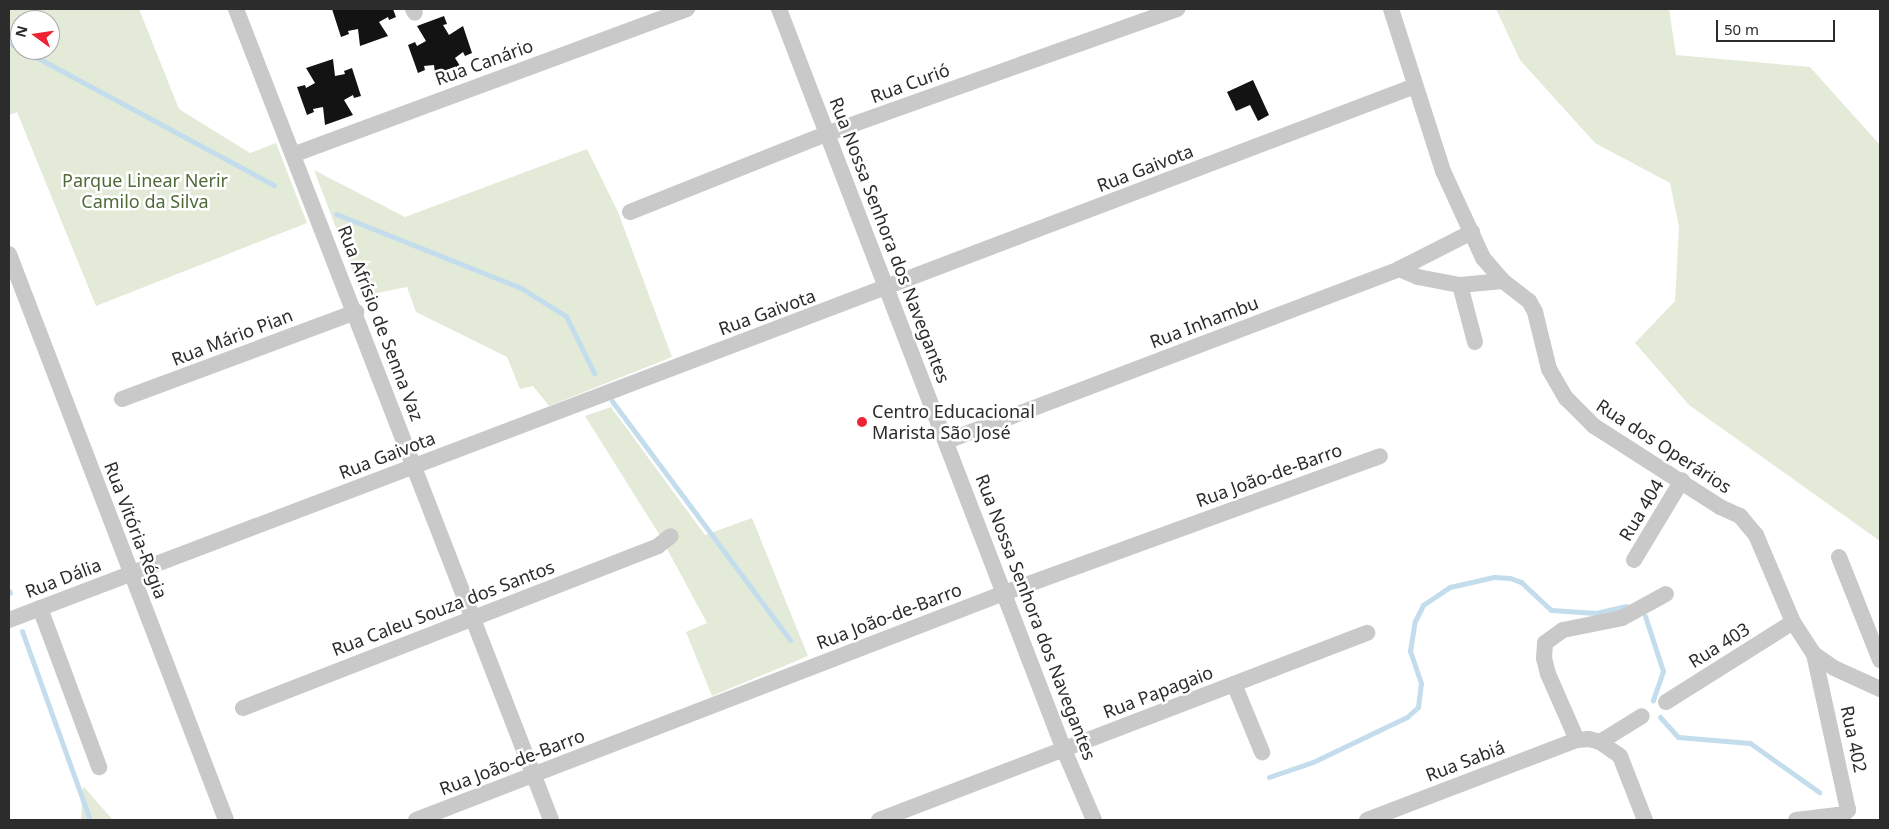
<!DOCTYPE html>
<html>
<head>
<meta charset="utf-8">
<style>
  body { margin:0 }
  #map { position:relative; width:1889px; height:829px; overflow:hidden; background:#fff; font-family:"Noto Sans",sans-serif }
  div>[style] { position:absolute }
  .green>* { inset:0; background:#e3ebd8 }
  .stream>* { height:5px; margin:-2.5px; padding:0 2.5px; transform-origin:2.5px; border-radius:2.5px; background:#c3dded }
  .building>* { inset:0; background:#131313 }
  .minor>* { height:16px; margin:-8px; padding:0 8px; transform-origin:8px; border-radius:8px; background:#c9c9c9 }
  .dots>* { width:14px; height:14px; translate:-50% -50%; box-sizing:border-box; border:2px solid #fff; border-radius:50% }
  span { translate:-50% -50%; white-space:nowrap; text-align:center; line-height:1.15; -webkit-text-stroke:5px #fff; paint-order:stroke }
  .street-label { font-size:18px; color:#2c2c2c }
  .park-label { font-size:18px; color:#4f6a38 }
  .poi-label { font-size:18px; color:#2c2c2c }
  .left { translate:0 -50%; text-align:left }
  .frame { position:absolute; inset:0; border:10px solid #2c2c2c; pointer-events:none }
  .north { position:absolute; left:10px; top:10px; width:50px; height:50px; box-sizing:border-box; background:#fff; border:1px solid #ababab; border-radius:50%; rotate:284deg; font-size:14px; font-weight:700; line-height:20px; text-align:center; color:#2c2c2c }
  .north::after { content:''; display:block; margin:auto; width:18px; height:22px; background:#ef2334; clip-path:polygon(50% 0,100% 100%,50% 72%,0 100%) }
  .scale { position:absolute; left:1716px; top:20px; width:119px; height:22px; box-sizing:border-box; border:2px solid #2c2c2c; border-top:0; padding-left:6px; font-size:15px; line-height:18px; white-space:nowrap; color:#2c2c2c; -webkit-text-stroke:4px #fff; paint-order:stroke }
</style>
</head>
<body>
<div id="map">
  <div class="green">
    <i style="clip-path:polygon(evenodd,9px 9px,139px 9px,179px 109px,250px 153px,276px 143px,307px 223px,96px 306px,17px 112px,9px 115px,9px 9px,20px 20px,50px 20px,50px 50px,20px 50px,20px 20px)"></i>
    <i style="clip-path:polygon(1496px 9px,1669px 9px,1676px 55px,1810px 67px,1880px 145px,1880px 541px,1689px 405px,1635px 343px,1675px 301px,1679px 227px,1670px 183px,1595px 143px,1520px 60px)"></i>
    <i style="clip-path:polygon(587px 149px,618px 212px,672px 357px,549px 406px,533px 386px,520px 389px,507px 357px,416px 312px,407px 287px,362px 296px,314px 170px,405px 217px)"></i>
    <i style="clip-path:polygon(611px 407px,705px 535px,752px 518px,808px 656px,712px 696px,686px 632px,707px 623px,659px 534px,585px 416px)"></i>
    <i style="clip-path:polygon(83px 786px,113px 820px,81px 820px)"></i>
  </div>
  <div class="stream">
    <i style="left:9px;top:43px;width:13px;rotate:29deg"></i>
    <i style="left:23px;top:50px;width:285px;rotate:28.3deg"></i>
    <i style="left:336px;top:214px;width:199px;rotate:21.8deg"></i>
    <i style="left:521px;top:288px;width:53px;rotate:31.9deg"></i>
    <i style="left:566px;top:316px;width:64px;rotate:63.8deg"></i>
    <i style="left:612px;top:401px;width:298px;rotate:53.3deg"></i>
    <i style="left:9px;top:591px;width:2px;rotate:63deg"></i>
    <i style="left:1645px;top:616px;width:58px;rotate:71.9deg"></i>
    <i style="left:1663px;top:671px;width:31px;rotate:109deg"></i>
    <i style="left:22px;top:631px;width:201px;rotate:70.2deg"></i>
    <i style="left:1660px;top:717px;width:27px;rotate:48deg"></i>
    <i style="left:1678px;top:737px;width:72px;rotate:4.8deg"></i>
    <i style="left:1750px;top:743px;width:85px;rotate:35.4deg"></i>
    <i style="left:1269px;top:777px;width:46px;rotate:-18.8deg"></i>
    <i style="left:1313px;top:762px;width:104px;rotate:-25.6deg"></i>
    <i style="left:1407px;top:717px;width:15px;rotate:-42deg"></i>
    <i style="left:1418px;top:707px;width:24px;rotate:-83deg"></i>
    <i style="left:1421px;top:683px;width:34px;rotate:-109deg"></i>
    <i style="left:1410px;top:651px;width:30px;rotate:-81deg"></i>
    <i style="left:1415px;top:621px;width:18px;rotate:-63deg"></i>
    <i style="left:1423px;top:605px;width:32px;rotate:-34deg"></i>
    <i style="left:1450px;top:587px;width:45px;rotate:-12.8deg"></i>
    <i style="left:1494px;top:577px;width:16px;rotate:4deg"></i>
    <i style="left:1510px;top:578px;width:12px;rotate:20deg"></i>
    <i style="left:1521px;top:582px;width:41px;rotate:43deg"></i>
    <i style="left:1551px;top:610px;width:45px;rotate:3.8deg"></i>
    <i style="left:1596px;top:613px;width:31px;rotate:-13deg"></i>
  </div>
  <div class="building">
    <i style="clip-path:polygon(332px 9px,393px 9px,396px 17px,389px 20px,388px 17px,379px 22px,388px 36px,360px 46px,358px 29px,348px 31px,349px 34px,341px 37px)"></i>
    <i style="clip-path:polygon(444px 16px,447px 24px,443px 25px,449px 35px,463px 26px,472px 53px,465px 56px,463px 52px,455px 58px,464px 72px,436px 82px,434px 65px,424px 66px,425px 70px,418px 73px,408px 45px,415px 42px,417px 46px,426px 41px,417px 26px)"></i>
    <i style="clip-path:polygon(333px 59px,335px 76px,345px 74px,344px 71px,352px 68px,361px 96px,354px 98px,353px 95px,344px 100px,353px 115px,325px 125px,323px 107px,313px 109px,314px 112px,307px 115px,297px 87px,305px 85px,306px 88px,315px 83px,306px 68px)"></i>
    <i style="clip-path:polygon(1253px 80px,1269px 115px,1258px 121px,1250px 105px,1236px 111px,1227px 92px)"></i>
  </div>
  <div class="minor">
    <i style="left:236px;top:9px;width:870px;rotate:68.77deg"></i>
    <i style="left:413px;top:9px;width:4px;rotate:63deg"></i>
    <i style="left:779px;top:9px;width:794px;rotate:68.96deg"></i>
    <i style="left:1064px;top:750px;width:76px;rotate:66.8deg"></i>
    <i style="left:1391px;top:9px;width:170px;rotate:72.2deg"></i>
    <i style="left:1443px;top:171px;width:96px;rotate:65.3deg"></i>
    <i style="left:1483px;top:258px;width:30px;rotate:49deg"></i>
    <i style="left:1503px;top:281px;width:33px;rotate:38deg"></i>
    <i style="left:1529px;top:301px;width:13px;rotate:61deg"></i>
    <i style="left:1535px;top:312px;width:59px;rotate:76.2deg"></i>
    <i style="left:1549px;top:369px;width:34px;rotate:60deg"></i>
    <i style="left:1566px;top:398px;width:40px;rotate:45deg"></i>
    <i style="left:1594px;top:426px;width:150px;rotate:32.7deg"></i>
    <i style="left:1720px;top:507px;width:22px;rotate:24deg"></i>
    <i style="left:1740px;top:516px;width:25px;rotate:50deg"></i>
    <i style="left:1756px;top:535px;width:95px;rotate:67deg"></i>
    <i style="left:1793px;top:622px;width:38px;rotate:57deg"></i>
    <i style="left:1814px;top:654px;width:24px;rotate:35deg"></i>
    <i style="left:1834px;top:668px;width:51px;rotate:24.5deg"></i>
    <i style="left:295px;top:154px;width:418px;rotate:-20.3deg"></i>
    <i style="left:630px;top:212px;width:211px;rotate:-21.7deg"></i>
    <i style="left:826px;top:134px;width:373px;rotate:-19.6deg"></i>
    <i style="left:9px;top:254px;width:606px;rotate:69.02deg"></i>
    <i style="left:1399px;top:269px;width:21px;rotate:23deg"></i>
    <i style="left:1418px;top:277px;width:43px;rotate:10.8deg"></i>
    <i style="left:1460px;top:285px;width:43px;rotate:-5.3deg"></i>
    <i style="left:1460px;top:285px;width:59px;rotate:75.3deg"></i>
    <i style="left:122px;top:399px;width:250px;rotate:-20.4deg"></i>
    <i style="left:947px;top:441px;width:484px;rotate:-20.8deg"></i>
    <i style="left:1399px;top:269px;width:82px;rotate:-26.9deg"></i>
    <i style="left:1839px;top:557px;width:111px;rotate:68.3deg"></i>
    <i style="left:1634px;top:560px;width:93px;rotate:-59deg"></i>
    <i style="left:40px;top:608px;width:170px;rotate:69.6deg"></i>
    <i style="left:9px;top:620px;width:1504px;rotate:-20.8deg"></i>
    <i style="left:1234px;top:684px;width:74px;rotate:67.6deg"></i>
    <i style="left:1666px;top:702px;width:150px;rotate:-32.2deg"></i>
    <i style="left:243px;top:708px;width:445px;rotate:-21.3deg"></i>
    <i style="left:658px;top:546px;width:16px;rotate:-38deg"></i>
    <i style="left:1577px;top:740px;width:72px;rotate:-113.7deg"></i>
    <i style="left:1548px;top:674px;width:16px;rotate:-104deg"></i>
    <i style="left:1544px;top:658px;width:15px;rotate:-86deg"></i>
    <i style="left:1545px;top:643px;width:22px;rotate:-36deg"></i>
    <i style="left:1563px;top:630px;width:60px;rotate:-11.5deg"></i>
    <i style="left:1622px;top:618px;width:50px;rotate:-28.6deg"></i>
    <i style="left:1600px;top:742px;width:49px;rotate:-31.8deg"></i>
    <i style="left:416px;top:820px;width:630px;rotate:-21.11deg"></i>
    <i style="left:1004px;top:593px;width:400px;rotate:-20deg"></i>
    <i style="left:879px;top:820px;width:523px;rotate:-20.97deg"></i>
    <i style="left:1367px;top:820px;width:225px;rotate:-20.9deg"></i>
    <i style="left:1577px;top:740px;width:12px;rotate:-5deg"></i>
    <i style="left:1589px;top:739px;width:11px;rotate:15deg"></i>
    <i style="left:1600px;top:742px;width:24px;rotate:35deg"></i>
    <i style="left:1620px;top:756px;width:69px;rotate:68.7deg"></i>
    <i style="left:1796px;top:820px;width:48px;rotate:-7.1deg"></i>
    <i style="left:1844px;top:814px;width:6px;rotate:-45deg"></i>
    <i style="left:1848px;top:810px;width:160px;rotate:-102.3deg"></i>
  </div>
  <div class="dots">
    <i style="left:862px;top:422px;background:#ef2334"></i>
  </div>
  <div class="street-label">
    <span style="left:484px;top:62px;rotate:-20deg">Rua Canário</span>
    <span style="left:910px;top:83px;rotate:-20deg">Rua Curió</span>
    <span style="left:1145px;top:168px;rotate:-21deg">Rua Gaivota</span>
    <span style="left:890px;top:240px;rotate:69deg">Rua Nossa Senhora dos Navegantes</span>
    <span style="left:767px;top:312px;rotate:-20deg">Rua Gaivota</span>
    <span style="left:1204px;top:322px;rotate:-21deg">Rua Inhambu</span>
    <span style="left:381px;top:323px;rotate:69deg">Rua Afrísio de Senna Vaz</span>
    <span style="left:232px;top:337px;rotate:-21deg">Rua Mário Pian</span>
    <span style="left:1664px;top:446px;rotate:33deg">Rua dos Operários</span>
    <span style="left:387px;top:455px;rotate:-21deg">Rua Gaivota</span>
    <span style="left:1269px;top:475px;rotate:-20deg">Rua João-de-Barro</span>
    <span style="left:1641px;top:510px;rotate:-59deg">Rua 404</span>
    <span style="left:136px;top:530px;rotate:69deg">Rua Vitória-Régia</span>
    <span style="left:63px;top:578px;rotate:-21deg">Rua Dália</span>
    <span style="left:443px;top:608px;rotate:-21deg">Rua Caleu Souza dos Santos</span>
    <span style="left:889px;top:616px;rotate:-21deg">Rua João-de-Barro</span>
    <span style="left:1036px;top:617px;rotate:69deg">Rua Nossa Senhora dos Navegantes</span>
    <span style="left:1719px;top:645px;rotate:-32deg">Rua 403</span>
    <span style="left:1158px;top:692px;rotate:-21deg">Rua Papagaio</span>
    <span style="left:1854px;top:739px;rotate:78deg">Rua 402</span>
    <span style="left:1465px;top:761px;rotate:-21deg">Rua Sabiá</span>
    <span style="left:512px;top:762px;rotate:-21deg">Rua João-de-Barro</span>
  </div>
  <div class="park-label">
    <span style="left:145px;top:191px">Parque Linear Nerir<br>Camilo da Silva</span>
  </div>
  <div class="poi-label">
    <span class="left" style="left:872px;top:422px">Centro Educacional<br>Marista São José</span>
  </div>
  <div class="frame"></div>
  <div class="north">N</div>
  <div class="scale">50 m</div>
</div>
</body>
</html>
